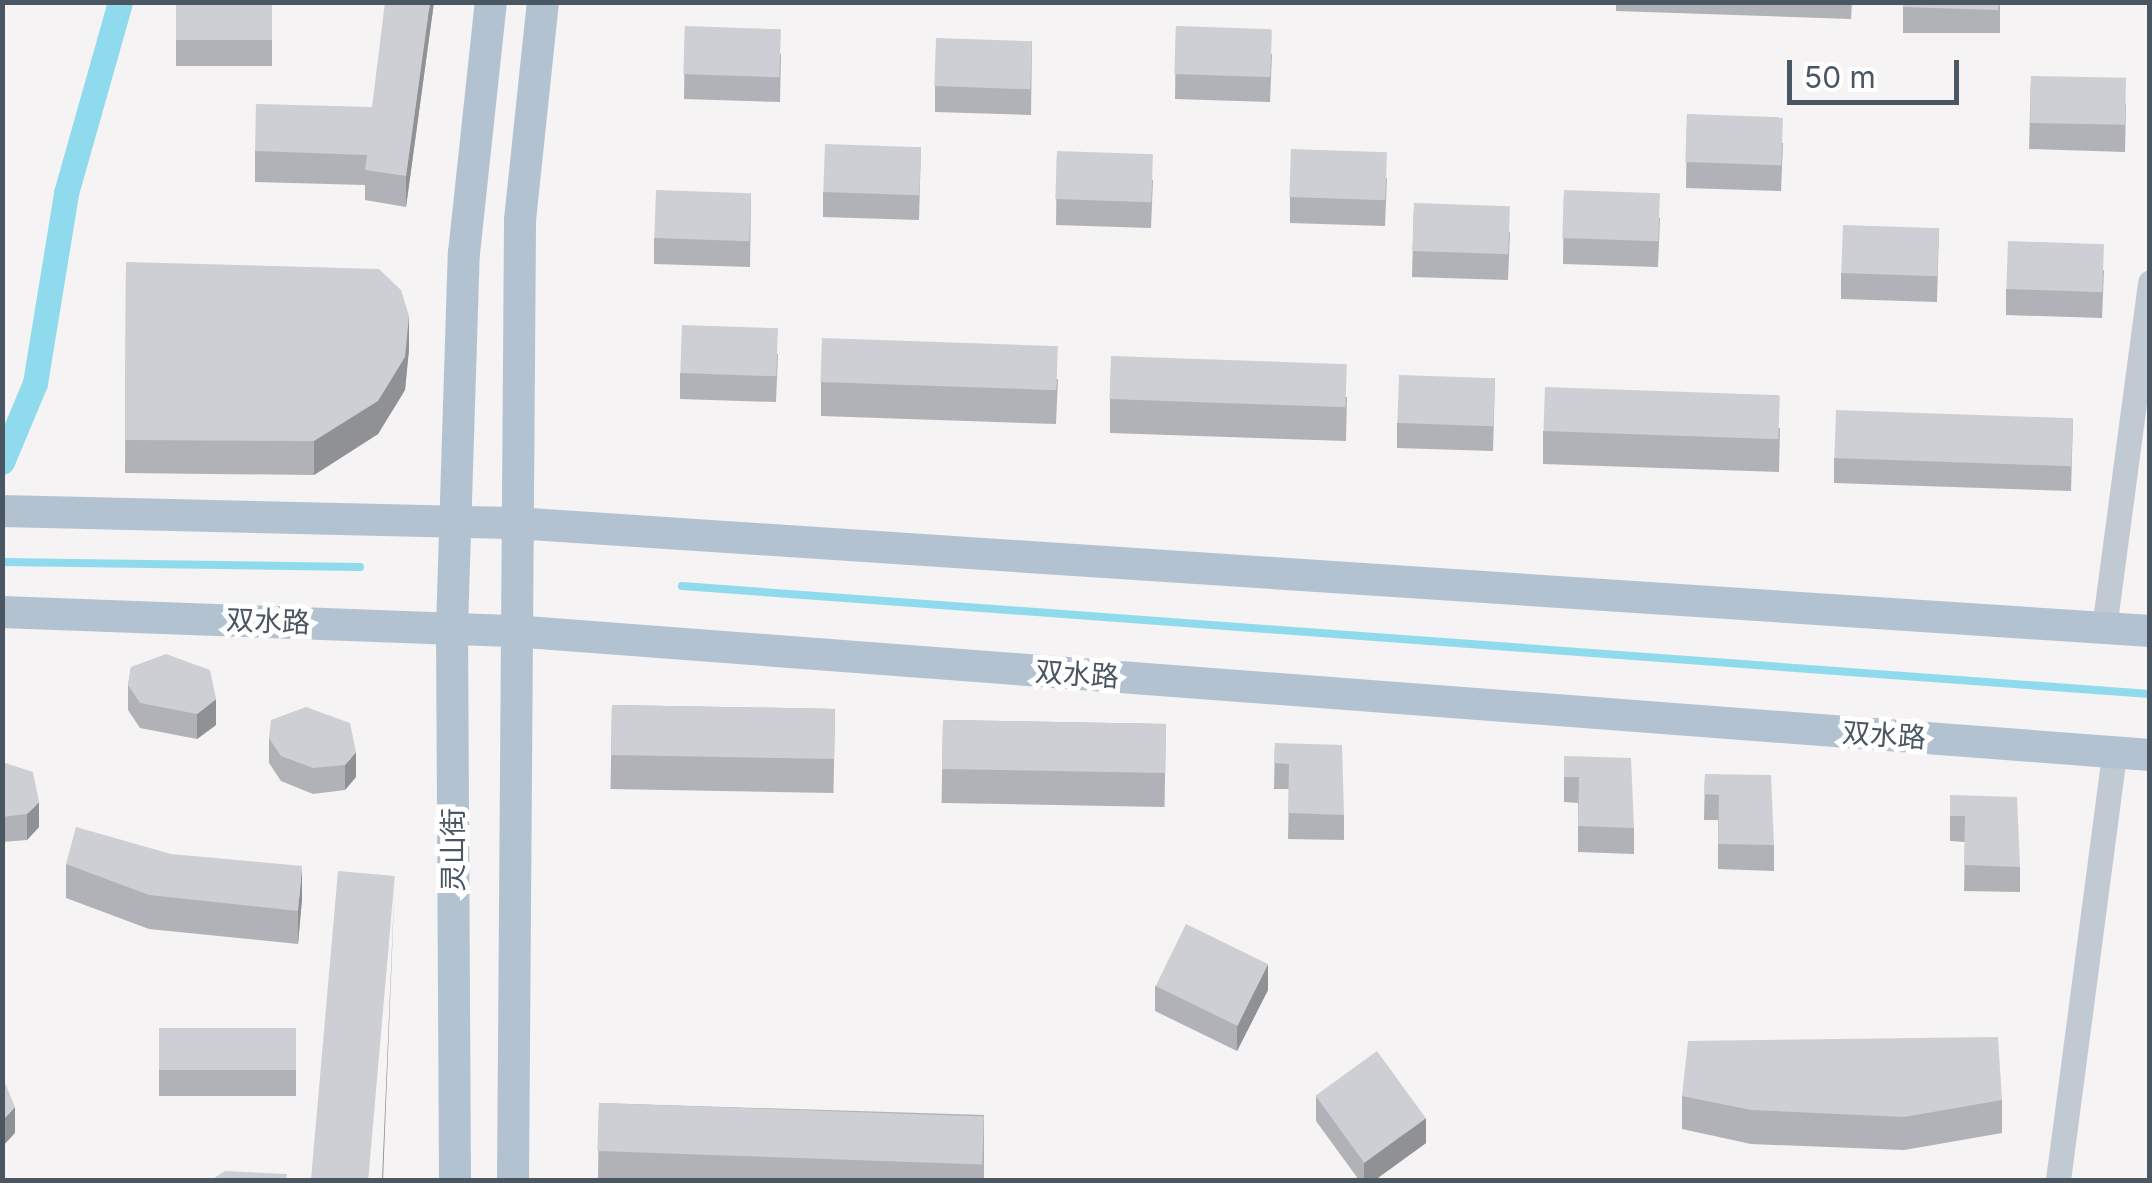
<!DOCTYPE html>
<html>
<head>
<meta charset="utf-8">
<style>
  body { margin:0 }
  #map { position:relative; width:2152px; height:1183px; overflow:hidden; background:#f5f3f3; font-family:Inter,"Noto Sans SC",sans-serif }
  div>[style] { position:absolute }
  .stream>* { height:8px; margin:-4px; padding:0 4px; transform-origin:4px; border-radius:4px; background:#90daee }
  .canal>* { height:25px; margin:-12.5px; padding:0 12.5px; transform-origin:12.5px; border-radius:12.5px; background:#90daee }
  .minor>* { height:25px; margin:-12.5px; padding:0 12.5px; transform-origin:12.5px; border-radius:12.5px; background:#c1cad2 }
  .major>* { height:32px; margin:-16px; padding:0 16px; transform-origin:16px; border-radius:16px; background:#b3c2d1 }
  .wall>* { inset:0; background:#b0b2b7; transform-origin:0 0 }
  .shaded-wall>* { inset:0; background:#909195 }
  .building>* { inset:0; background:#cdcfd5; transform-origin:0 0 }
  span { translate:-50% -50%; white-space:nowrap; text-align:center; line-height:1.15; -webkit-text-stroke:10px #fff; paint-order:stroke }
  .street-label { font-size:28px; color:#4a5661 }
  .frame { position:absolute; inset:0; border:5px solid #4a5661; pointer-events:none }
  .scale { position:absolute; left:1787px; top:60px; width:172px; height:45px; box-sizing:border-box; border:5px solid #4a5661; border-top:0; padding-left:12px; font-size:30px; line-height:35px; white-space:nowrap; color:#4a5661; -webkit-text-stroke:8px #fff; paint-order:stroke }
</style>
</head>
<body>
<div id="map">
  <div class="stream">
    <i style="left:2px;top:562px;width:358px;rotate:0.8deg"></i>
    <i style="left:682px;top:586px;width:1472px;rotate:4.21deg"></i>
  </div>
  <div class="canal">
    <i style="left:2px;top:462px;width:86px;rotate:-67.3deg"></i>
    <i style="left:35px;top:383px;width:193px;rotate:-80.7deg"></i>
    <i style="left:66px;top:193px;width:198px;rotate:-74.2deg"></i>
  </div>
  <div class="minor">
    <i style="left:2104px;top:628px;width:349px;rotate:-82.4deg"></i>
    <i style="left:2058px;top:1180px;width:432px;rotate:-82.5deg"></i>
  </div>
  <div class="major">
    <i style="left:2px;top:511px;width:513px;rotate:1.34deg"></i>
    <i style="left:515px;top:523px;width:1639px;rotate:3.78deg"></i>
    <i style="left:2px;top:612px;width:511px;rotate:2.13deg"></i>
    <i style="left:513px;top:631px;width:1642px;rotate:4.33deg"></i>
    <i style="left:455px;top:1180px;width:552px;rotate:-90.31deg"></i>
    <i style="left:452px;top:628px;width:375px;rotate:-88.2deg"></i>
    <i style="left:464px;top:253px;width:252px;rotate:-83.9deg"></i>
    <i style="left:513px;top:1180px;width:960px;rotate:-89.58deg"></i>
    <i style="left:520px;top:220px;width:219px;rotate:-84deg"></i>
  </div>
  <div class="wall">
    <i style="left:176px;top:2px;width:96px;height:64px"></i>
    <i style="clip-path:polygon(434px 2px,406px 207px,365px 200px,365px 185px,255px 182px,255px 151px,372px 107px)"></i>
    <i style="clip-path:polygon(1616px 2px,1852px 2px,1851px 19px,1616px 11px)"></i>
    <i style="left:1903px;top:2px;width:97px;height:31px"></i>
    <i style="clip-path:polygon(685px 26px,781px 54px,780px 102px,684px 99px)"></i>
    <i style="clip-path:polygon(1176px 26px,1272px 54px,1270px 102px,1175px 99px)"></i>
    <i style="clip-path:polygon(1032px 41px,1031px 115px,935px 112px,935px 86px)"></i>
    <i style="clip-path:polygon(2031px 76px,2126px 104px,2125px 152px,2029px 149px)"></i>
    <i style="clip-path:polygon(1687px 114px,1783px 143px,1781px 191px,1686px 188px)"></i>
    <i style="clip-path:polygon(921px 147px,919px 220px,823px 217px,823px 192px)"></i>
    <i style="clip-path:polygon(1057px 151px,1153px 180px,1151px 228px,1056px 225px)"></i>
    <i style="clip-path:polygon(1387px 178px,1385px 226px,1290px 223px,1290px 197px)"></i>
    <i style="clip-path:polygon(1564px 190px,1660px 218px,1658px 267px,1563px 264px)"></i>
    <i style="clip-path:polygon(751px 193px,750px 267px,654px 264px,654px 238px)"></i>
    <i style="clip-path:polygon(1414px 203px,1510px 232px,1508px 280px,1412px 277px)"></i>
    <i style="clip-path:polygon(1939px 228px,1937px 302px,1841px 299px,1841px 273px)"></i>
    <i style="clip-path:polygon(126px 262px,409px 349px,405px 390px,378px 434px,314px 475px,125px 473px)"></i>
    <i style="clip-path:polygon(2104px 270px,2102px 318px,2006px 315px,2006px 289px)"></i>
    <i style="clip-path:polygon(778px 354px,776px 402px,680px 399px,680px 373px)"></i>
    <i style="clip-path:polygon(1495px 378px,1493px 451px,1397px 448px,1397px 423px)"></i>
    <i style="clip-path:polygon(1058px 379px,1056px 424px,821px 416px,821px 382px)"></i>
    <i style="clip-path:polygon(1347px 397px,1346px 441px,1110px 433px,1110px 399px)"></i>
    <i style="clip-path:polygon(2073px 419px,2071px 491px,1834px 483px,1834px 458px)"></i>
    <i style="clip-path:polygon(1780px 428px,1779px 472px,1543px 464px,1543px 431px)"></i>
    <i style="clip-path:polygon(131px 667px,216px 725px,197px 739px,140px 728px,128px 710px,128px 685px)"></i>
    <i style="left:612px;top:705px;width:223px;height:84px;rotate:1deg"></i>
    <i style="clip-path:polygon(306px 707px,356px 777px,345px 790px,313px 794px,281px 781px,269px 763px,269px 738px)"></i>
    <i style="left:943px;top:720px;width:223px;height:83px;rotate:1deg"></i>
    <i style="clip-path:polygon(1275px 743px,1344px 815px,1344px 840px,1288px 839px,1289px 789px,1274px 789px)"></i>
    <i style="clip-path:polygon(1564px 756px,1634px 828px,1634px 854px,1578px 852px,1578px 803px,1564px 802px)"></i>
    <i style="clip-path:polygon(2px 762px,39px 827px,27px 840px,2px 842px)"></i>
    <i style="clip-path:polygon(1705px 774px,1774px 845px,1774px 871px,1718px 869px,1718px 820px,1704px 820px)"></i>
    <i style="clip-path:polygon(1950px 795px,2020px 867px,2020px 892px,1964px 891px,1965px 842px,1950px 841px)"></i>
    <i style="clip-path:polygon(66px 864px,302px 899px,298px 944px,149px 929px,66px 898px)"></i>
    <i style="clip-path:polygon(1155px 986px,1268px 990px,1237px 1051px,1155px 1011px)"></i>
    <i style="left:159px;top:1028px;width:137px;height:68px"></i>
    <i style="clip-path:polygon(1316px 1096px,1426px 1143px,1375px 1180px,1359px 1180px,1316px 1121px)"></i>
    <i style="clip-path:polygon(1682px 1096px,2002px 1100px,2002px 1133px,1904px 1150px,1751px 1144px,1682px 1129px)"></i>
    <i style="clip-path:polygon(599px 1103px,984px 1115px,984px 1180px,598px 1180px)"></i>
  </div>
  <div class="shaded-wall">
    <i style="clip-path:polygon(430px 2px,434px 2px,406px 207px,406px 176px)"></i>
    <i style="clip-path:polygon(409px 316px,409px 349px,405px 390px,378px 434px,314px 475px,314px 441px)"></i>
    <i style="clip-path:polygon(216px 699px,216px 725px,197px 739px,197px 714px)"></i>
    <i style="clip-path:polygon(356px 752px,356px 777px,345px 790px,345px 765px)"></i>
    <i style="clip-path:polygon(39px 802px,39px 827px,27px 840px,27px 814px)"></i>
    <i style="clip-path:polygon(302px 866px,302px 899px,298px 944px,298px 911px)"></i>
    <i style="clip-path:polygon(395px 876px,383px 1180px,382px 1180px)"></i>
    <i style="clip-path:polygon(1268px 964px,1268px 990px,1237px 1051px,1237px 1026px)"></i>
    <i style="clip-path:polygon(15px 1107px,15px 1133px,2px 1147px,2px 1121px)"></i>
    <i style="clip-path:polygon(1426px 1118px,1426px 1143px,1375px 1180px,1364px 1180px,1364px 1163px)"></i>
  </div>
  <div class="building">
    <i style="left:176px;top:2px;width:96px;height:38px"></i>
    <i style="clip-path:polygon(385px 2px,430px 2px,406px 176px,365px 170px,367px 155px,255px 151px,256px 104px,372px 107px)"></i>
    <i style="clip-path:polygon(1903px 2px,1999px 2px,1998px 10px,1903px 7px)"></i>
    <i style="left:685px;top:26px;width:96px;height:48px;rotate:2deg"></i>
    <i style="left:1176px;top:26px;width:96px;height:48px;rotate:2deg"></i>
    <i style="left:936px;top:38px;width:96px;height:48px;rotate:2deg"></i>
    <i style="left:2031px;top:76px;width:95px;height:47px;rotate:1deg"></i>
    <i style="left:1687px;top:114px;width:96px;height:48px;rotate:2deg"></i>
    <i style="left:825px;top:144px;width:96px;height:48px;rotate:2deg"></i>
    <i style="left:1291px;top:149px;width:96px;height:48px;rotate:2deg"></i>
    <i style="left:1057px;top:151px;width:96px;height:48px;rotate:2deg"></i>
    <i style="left:656px;top:190px;width:95px;height:48px;rotate:2deg"></i>
    <i style="left:1564px;top:190px;width:96px;height:48px;rotate:2deg"></i>
    <i style="left:1414px;top:203px;width:96px;height:48px;rotate:2deg"></i>
    <i style="left:1843px;top:225px;width:96px;height:48px;rotate:2deg"></i>
    <i style="left:2008px;top:241px;width:96px;height:48px;rotate:2deg"></i>
    <i style="clip-path:polygon(126px 262px,379px 269px,401px 290px,409px 316px,405px 357px,378px 401px,314px 441px,125px 440px)"></i>
    <i style="left:682px;top:325px;width:96px;height:48px;rotate:2deg"></i>
    <i style="left:822px;top:338px;width:236px;height:44px;rotate:2deg"></i>
    <i style="left:1111px;top:356px;width:236px;height:43px;rotate:2deg"></i>
    <i style="left:1399px;top:375px;width:96px;height:48px;rotate:2deg"></i>
    <i style="left:1545px;top:387px;width:235px;height:44px;rotate:2deg"></i>
    <i style="left:1836px;top:410px;width:237px;height:48px;rotate:2deg"></i>
    <i style="clip-path:polygon(166px 654px,210px 670px,216px 699px,197px 714px,140px 703px,128px 685px,131px 667px)"></i>
    <i style="left:612px;top:705px;width:223px;height:50px;rotate:1deg"></i>
    <i style="clip-path:polygon(306px 707px,350px 723px,356px 752px,345px 765px,313px 768px,281px 756px,269px 738px,271px 720px)"></i>
    <i style="left:943px;top:720px;width:223px;height:49px;rotate:1deg"></i>
    <i style="clip-path:polygon(1275px 743px,1342px 745px,1344px 815px,1288px 813px,1289px 764px,1274px 763px)"></i>
    <i style="clip-path:polygon(1564px 756px,1631px 758px,1634px 828px,1578px 826px,1579px 777px,1564px 777px)"></i>
    <i style="clip-path:polygon(2px 762px,33px 772px,39px 802px,27px 814px,2px 817px)"></i>
    <i style="clip-path:polygon(1705px 774px,1771px 775px,1774px 845px,1718px 844px,1719px 795px,1704px 794px)"></i>
    <i style="clip-path:polygon(1950px 795px,2017px 797px,2020px 867px,1964px 865px,1965px 816px,1950px 816px)"></i>
    <i style="clip-path:polygon(76px 827px,171px 854px,302px 866px,298px 911px,149px 895px,66px 864px)"></i>
    <i style="left:338px;top:871px;width:57px;height:309px;rotate:5deg"></i>
    <i style="left:1186px;top:924px;width:91px;height:69px;rotate:26deg"></i>
    <i style="left:159px;top:1028px;width:137px;height:42px"></i>
    <i style="clip-path:polygon(1998px 1037px,2002px 1100px,1904px 1117px,1751px 1110px,1682px 1096px,1688px 1041px)"></i>
    <i style="left:1377px;top:1051px;width:83px;height:76px;rotate:54deg"></i>
    <i style="clip-path:polygon(2px 1083px,5px 1083px,15px 1107px,2px 1121px)"></i>
    <i style="left:599px;top:1103px;width:385px;height:48px;rotate:2deg"></i>
    <i style="clip-path:polygon(225px 1171px,287px 1174px,286px 1180px,211px 1180px)"></i>
  </div>
  <div class="street-label">
    <span style="left:268px;top:621px;rotate:2deg">双水路</span>
    <span style="left:1077px;top:674px;rotate:4deg">双水路</span>
    <span style="left:1884px;top:735px;rotate:4deg">双水路</span>
    <span style="left:453px;top:850px;rotate:-90deg">灵山街</span>
  </div>
  <div class="frame"></div>
  <div class="scale">50 m</div>
</div>
</body>
</html>
